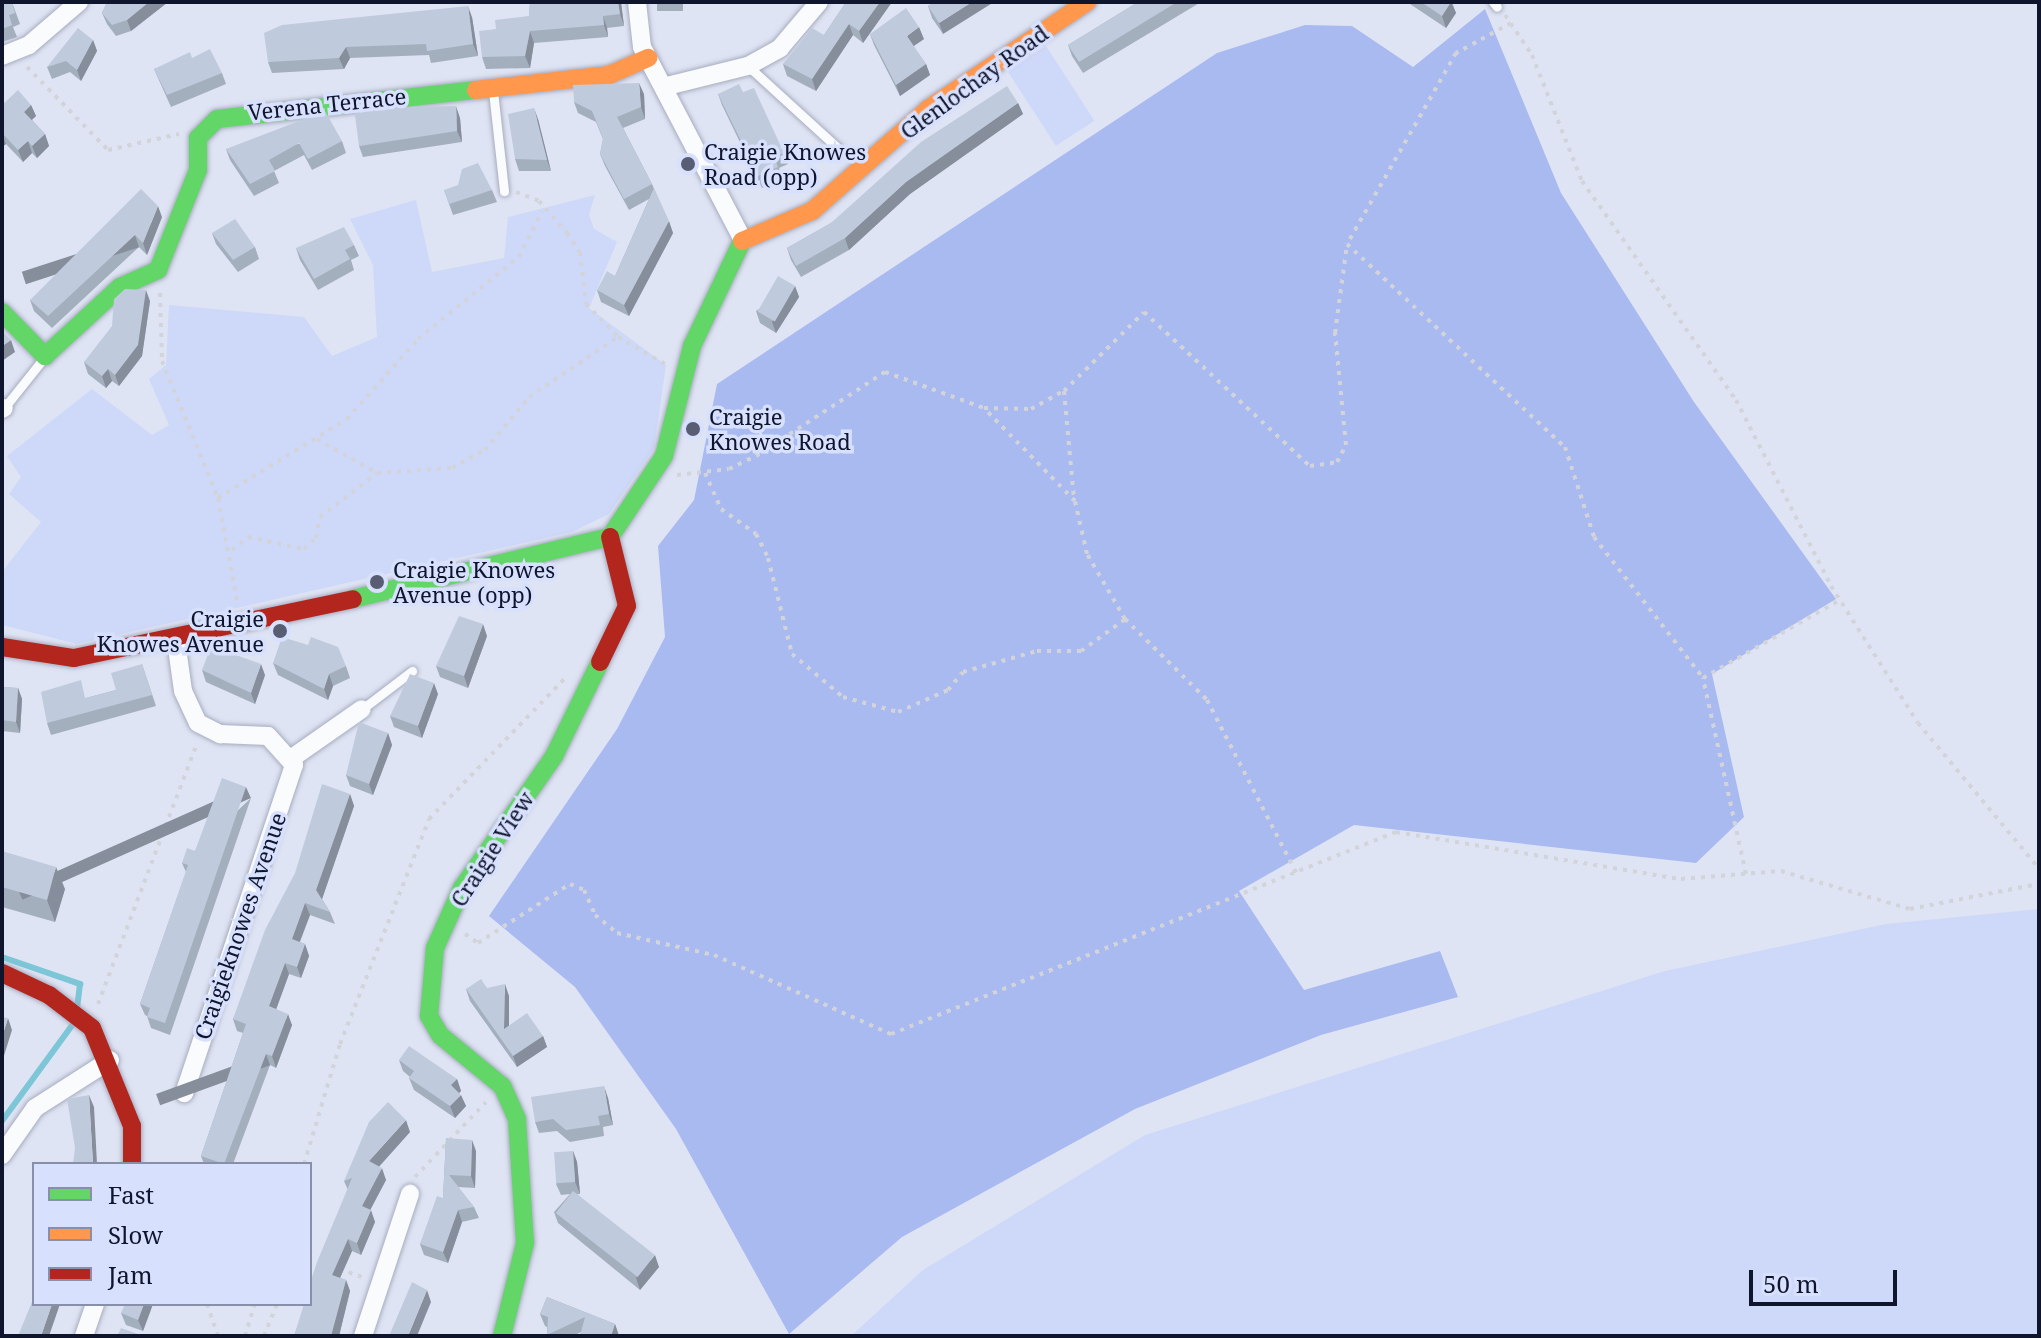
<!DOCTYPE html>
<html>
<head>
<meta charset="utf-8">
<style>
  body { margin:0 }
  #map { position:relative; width:2041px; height:1338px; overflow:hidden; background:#dfe4f4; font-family:"Noto Serif",serif }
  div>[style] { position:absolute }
  .green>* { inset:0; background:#ced8f8; transform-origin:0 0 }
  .forest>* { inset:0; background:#a9baf0 }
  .stream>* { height:6px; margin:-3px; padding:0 3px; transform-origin:3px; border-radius:3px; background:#7cc6d7 }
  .path>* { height:4px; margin-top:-2px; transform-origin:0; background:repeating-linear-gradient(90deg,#d2d4da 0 4px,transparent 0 10px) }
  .roads { filter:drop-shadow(0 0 2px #a7acbf) drop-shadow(0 0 2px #a7acbf) }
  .lane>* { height:9px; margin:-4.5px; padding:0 4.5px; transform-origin:4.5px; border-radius:4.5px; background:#fafbfd }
  .street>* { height:18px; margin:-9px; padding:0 9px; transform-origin:9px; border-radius:9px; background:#fafbfd }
  .fast>* { height:18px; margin:-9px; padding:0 9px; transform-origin:9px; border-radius:9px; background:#63d668 }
  .slow>* { height:18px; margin:-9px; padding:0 9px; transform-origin:9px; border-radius:9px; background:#ff974d }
  .jam>* { height:18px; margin:-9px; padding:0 9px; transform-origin:9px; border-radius:9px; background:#b3261e }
  .wall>* { inset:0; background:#a4afbe; transform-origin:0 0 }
  .shaded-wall>* { inset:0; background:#868e9b; transform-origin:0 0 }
  .building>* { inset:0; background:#bfcbdd; transform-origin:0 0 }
  .dots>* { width:22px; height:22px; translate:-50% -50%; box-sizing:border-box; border:4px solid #d7e0fc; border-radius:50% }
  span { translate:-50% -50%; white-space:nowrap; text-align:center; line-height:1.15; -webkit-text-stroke:7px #d7e0fc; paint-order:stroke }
  .street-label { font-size:22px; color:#0f152d }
  .poi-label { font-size:22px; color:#0f152d }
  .left { translate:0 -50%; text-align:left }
  .right { translate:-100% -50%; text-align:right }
  .frame { position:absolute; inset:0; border:4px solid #0f152d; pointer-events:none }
  .legend { position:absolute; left:32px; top:1162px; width:280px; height:144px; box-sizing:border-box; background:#d7e0fc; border:2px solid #878fa9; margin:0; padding:10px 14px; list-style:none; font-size:24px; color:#0f152d }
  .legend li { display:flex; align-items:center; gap:16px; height:40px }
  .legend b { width:40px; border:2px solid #878fa9 }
  .scale { position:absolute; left:1749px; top:1270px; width:148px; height:36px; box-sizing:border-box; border:4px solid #0f152d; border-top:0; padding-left:10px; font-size:24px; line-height:28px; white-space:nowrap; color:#0f152d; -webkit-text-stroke:6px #d7e0fc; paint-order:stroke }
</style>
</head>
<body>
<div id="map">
  <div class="green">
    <i style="left:1046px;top:46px;width:89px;height:46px;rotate:57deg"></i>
    <i style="clip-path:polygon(595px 195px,589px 215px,594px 229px,617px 242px,589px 308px,666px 365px,654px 448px,609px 514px,572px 532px,77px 644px,2px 625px,2px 572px,41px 522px,9px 494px,21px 477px,7px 456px,92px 389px,152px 435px,169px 425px,149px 379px,166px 365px,169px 305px,304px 317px,332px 356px,377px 337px,373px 265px,350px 219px,416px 200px,432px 272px,504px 258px,508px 217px)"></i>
    <i style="clip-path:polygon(2039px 909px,2039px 1336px,851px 1336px,923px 1270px,1145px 1135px,1665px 971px,1886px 924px)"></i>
  </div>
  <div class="forest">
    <i style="clip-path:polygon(1485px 9px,1561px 193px,1694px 402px,1836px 599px,1712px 674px,1744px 817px,1696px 863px,1354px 825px,1239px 891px,1304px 990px,1440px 951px,1458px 997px,1321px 1035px,1135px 1109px,902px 1237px,789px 1334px,676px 1129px,575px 987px,489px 916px,617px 729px,665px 637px,658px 546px,694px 500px,717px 384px,1217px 53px,1305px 25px,1352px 26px,1413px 67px)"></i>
  </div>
  <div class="stream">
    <i style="left:2px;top:957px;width:83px;rotate:19.1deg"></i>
    <i style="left:80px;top:984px;width:26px;rotate:97deg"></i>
    <i style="left:2px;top:1121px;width:120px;rotate:-53.8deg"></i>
  </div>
  <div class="path">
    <i style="left:1505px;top:15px;width:48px;rotate:56deg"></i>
    <i style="left:1532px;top:55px;width:136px;rotate:68.4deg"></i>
    <i style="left:1582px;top:181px;width:268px;rotate:54.9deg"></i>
    <i style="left:1736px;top:400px;width:209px;rotate:62.9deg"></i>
    <i style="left:1831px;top:586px;width:162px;rotate:57.6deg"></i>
    <i style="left:1918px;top:723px;width:190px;rotate:50.3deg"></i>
    <i style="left:1511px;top:23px;width:63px;rotate:151.4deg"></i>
    <i style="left:1456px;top:53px;width:220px;rotate:119.7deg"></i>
    <i style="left:1347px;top:244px;width:298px;rotate:43deg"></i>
    <i style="left:1565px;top:447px;width:95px;rotate:72.1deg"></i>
    <i style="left:1594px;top:537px;width:178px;rotate:52.3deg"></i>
    <i style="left:27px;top:67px;width:116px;rotate:45.7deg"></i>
    <i style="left:108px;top:150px;width:73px;rotate:-12.7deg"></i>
    <i style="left:516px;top:192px;width:25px;rotate:21deg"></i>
    <i style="left:539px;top:201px;width:43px;rotate:48.8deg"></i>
    <i style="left:567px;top:233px;width:23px;rotate:56deg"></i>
    <i style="left:580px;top:252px;width:52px;rotate:83.4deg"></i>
    <i style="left:586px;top:304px;width:46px;rotate:45.9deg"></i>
    <i style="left:160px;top:293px;width:68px;rotate:88.3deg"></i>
    <i style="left:162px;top:361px;width:148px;rotate:67.8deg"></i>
    <i style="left:218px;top:498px;width:110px;rotate:79.5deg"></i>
    <i style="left:1064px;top:391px;width:108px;rotate:84.7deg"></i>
    <i style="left:317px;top:439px;width:69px;rotate:29.5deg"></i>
    <i style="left:705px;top:473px;width:39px;rotate:66deg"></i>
    <i style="left:721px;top:509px;width:43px;rotate:35.5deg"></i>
    <i style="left:756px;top:534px;width:27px;rotate:63deg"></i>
    <i style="left:768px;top:558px;width:99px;rotate:76deg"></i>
    <i style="left:792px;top:654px;width:67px;rotate:40.1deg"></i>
    <i style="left:843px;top:697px;width:57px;rotate:15.3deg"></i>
    <i style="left:898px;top:712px;width:55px;rotate:-23.7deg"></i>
    <i style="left:948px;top:690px;width:23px;rotate:-50deg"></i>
    <i style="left:963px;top:672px;width:77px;rotate:-15.8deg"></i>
    <i style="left:1037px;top:651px;width:44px"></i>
    <i style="left:1081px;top:651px;width:54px;rotate:-36deg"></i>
    <i style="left:1125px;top:619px;width:75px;rotate:-120.3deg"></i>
    <i style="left:1087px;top:554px;width:54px;rotate:-102.8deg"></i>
    <i style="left:1075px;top:501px;width:130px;rotate:-134.4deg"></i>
    <i style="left:677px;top:475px;width:52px;rotate:-6.6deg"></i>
    <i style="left:729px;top:469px;width:30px;rotate:-26deg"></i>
    <i style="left:756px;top:456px;width:154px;rotate:-33.1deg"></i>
    <i style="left:885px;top:372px;width:105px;rotate:20deg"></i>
    <i style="left:984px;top:408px;width:47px;rotate:1.2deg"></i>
    <i style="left:1031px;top:409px;width:38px;rotate:-29deg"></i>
    <i style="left:1064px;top:391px;width:112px;rotate:-44.6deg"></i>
    <i style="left:1144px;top:312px;width:226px;rotate:42.9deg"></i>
    <i style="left:1310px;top:466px;width:27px;rotate:-8deg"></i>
    <i style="left:1337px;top:462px;width:19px;rotate:-62deg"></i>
    <i style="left:1346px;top:445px;width:113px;rotate:-95.6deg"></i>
    <i style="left:1335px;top:333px;width:90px;rotate:-82.3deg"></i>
    <i style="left:218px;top:498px;width:151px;rotate:-31.5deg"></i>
    <i style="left:347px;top:419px;width:107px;rotate:-48.4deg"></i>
    <i style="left:418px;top:339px;width:130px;rotate:-39.1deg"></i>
    <i style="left:519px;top:257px;width:51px;rotate:-63.4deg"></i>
    <i style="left:232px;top:550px;width:21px;rotate:-39deg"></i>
    <i style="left:248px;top:537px;width:57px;rotate:12.1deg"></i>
    <i style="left:304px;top:549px;width:16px;rotate:-43deg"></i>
    <i style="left:316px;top:538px;width:21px;rotate:-79deg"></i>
    <i style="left:320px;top:517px;width:72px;rotate:-37.7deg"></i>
    <i style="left:377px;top:473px;width:75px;rotate:-3.8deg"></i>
    <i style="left:452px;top:468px;width:38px;rotate:-29deg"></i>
    <i style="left:485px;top:450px;width:69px;rotate:-50.3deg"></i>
    <i style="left:529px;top:397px;width:107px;rotate:-34deg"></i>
    <i style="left:618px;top:337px;width:54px;rotate:29.9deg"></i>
    <i style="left:1125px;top:619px;width:115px;rotate:44.6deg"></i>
    <i style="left:1207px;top:700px;width:198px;rotate:62.7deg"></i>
    <i style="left:1746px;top:874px;width:201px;rotate:-102.4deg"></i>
    <i style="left:1703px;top:678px;width:158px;rotate:-29.7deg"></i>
    <i style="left:465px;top:934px;width:16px;rotate:35deg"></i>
    <i style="left:478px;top:943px;width:109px;rotate:-32.7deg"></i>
    <i style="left:570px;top:884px;width:15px;rotate:23deg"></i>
    <i style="left:584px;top:890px;width:27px;rotate:66deg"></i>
    <i style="left:595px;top:915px;width:28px;rotate:39deg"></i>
    <i style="left:617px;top:933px;width:99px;rotate:12.8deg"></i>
    <i style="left:714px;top:955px;width:194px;rotate:24.1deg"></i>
    <i style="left:891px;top:1034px;width:544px;rotate:-21.8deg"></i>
    <i style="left:1396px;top:832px;width:289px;rotate:9.4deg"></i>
    <i style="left:1681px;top:879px;width:100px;rotate:-4.6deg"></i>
    <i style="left:1781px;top:871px;width:134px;rotate:16.4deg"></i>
    <i style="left:1910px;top:909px;width:131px;rotate:-11deg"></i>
    <i style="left:98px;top:1004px;width:279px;rotate:-69.2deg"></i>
    <i style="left:304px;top:1164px;width:125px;rotate:-73.3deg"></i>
    <i style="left:340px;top:1044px;width:242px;rotate:-68.4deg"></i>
    <i style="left:429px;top:819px;width:197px;rotate:-46deg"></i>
    <i style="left:415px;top:1177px;width:103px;rotate:-46.6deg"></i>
    <i style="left:339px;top:1269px;width:28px;rotate:19deg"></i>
    <i style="left:207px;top:1304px;width:34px;rotate:71deg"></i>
    <i style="left:245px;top:1336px;width:34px;rotate:-73deg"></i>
    <i style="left:264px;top:1336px;width:35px;rotate:-68deg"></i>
  </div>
  <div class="roads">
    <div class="lane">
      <i style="left:1493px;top:2px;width:6px;rotate:51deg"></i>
      <i style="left:748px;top:66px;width:125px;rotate:42.4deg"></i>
      <i style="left:493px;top:91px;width:101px;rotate:83.7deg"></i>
      <i style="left:4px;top:408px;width:63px;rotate:-51.5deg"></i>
      <i style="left:362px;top:709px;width:63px;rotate:-37.2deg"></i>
    </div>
    <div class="street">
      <i style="left:637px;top:2px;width:45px;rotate:83.7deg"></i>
      <i style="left:642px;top:47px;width:218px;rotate:62.4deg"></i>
      <i style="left:2px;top:56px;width:29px;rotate:-22deg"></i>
      <i style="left:29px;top:45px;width:66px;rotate:-40.7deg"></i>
      <i style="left:667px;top:86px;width:83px;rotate:-13.9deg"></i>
      <i style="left:748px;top:66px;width:37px;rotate:-29deg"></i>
      <i style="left:780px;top:48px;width:60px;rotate:-49.7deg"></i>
      <i style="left:2px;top:409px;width:2px;rotate:-27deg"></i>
      <i style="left:176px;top:641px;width:50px;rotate:82deg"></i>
      <i style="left:183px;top:691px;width:35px;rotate:65deg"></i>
      <i style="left:198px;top:723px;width:25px;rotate:27deg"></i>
      <i style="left:220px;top:734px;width:48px;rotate:2.4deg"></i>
      <i style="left:268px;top:736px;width:39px;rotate:48deg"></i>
      <i style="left:294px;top:765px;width:346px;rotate:108.5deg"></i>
      <i style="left:292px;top:758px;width:85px;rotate:-35deg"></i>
      <i style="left:2px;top:1155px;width:57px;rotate:-54.9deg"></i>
      <i style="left:35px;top:1108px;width:89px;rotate:-32.6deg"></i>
      <i style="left:84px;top:1336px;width:34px;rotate:-71deg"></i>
      <i style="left:363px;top:1336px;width:150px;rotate:-71.7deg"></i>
    </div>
    <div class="fast">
      <i style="left:2px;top:312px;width:62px;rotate:45.7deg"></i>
      <i style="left:45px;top:356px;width:102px;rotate:-42.6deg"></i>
      <i style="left:120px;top:287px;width:42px;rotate:-24.1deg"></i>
      <i style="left:158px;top:270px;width:108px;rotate:-68.2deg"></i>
      <i style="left:198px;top:170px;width:32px;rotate:-90deg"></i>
      <i style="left:198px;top:138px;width:27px;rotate:-45deg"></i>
      <i style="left:217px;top:119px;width:261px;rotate:-6.4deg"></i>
      <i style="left:353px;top:599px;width:264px;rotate:-13.6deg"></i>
      <i style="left:610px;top:537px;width:97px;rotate:-56.3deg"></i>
      <i style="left:664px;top:456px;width:114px;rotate:-75.7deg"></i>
      <i style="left:692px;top:346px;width:116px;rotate:-64.5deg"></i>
      <i style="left:502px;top:1336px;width:96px;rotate:-76.1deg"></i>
      <i style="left:525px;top:1243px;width:124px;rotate:-93.7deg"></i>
      <i style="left:517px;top:1119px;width:36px;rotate:-114deg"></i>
      <i style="left:502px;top:1086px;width:80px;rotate:-140.6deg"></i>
      <i style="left:440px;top:1035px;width:22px;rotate:-120deg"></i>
      <i style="left:429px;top:1016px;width:68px;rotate:-85deg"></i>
      <i style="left:435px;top:948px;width:66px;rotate:-65.8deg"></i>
      <i style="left:462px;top:888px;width:161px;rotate:-55.1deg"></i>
      <i style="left:554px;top:756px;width:105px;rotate:-63.9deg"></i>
    </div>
    <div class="slow">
      <i style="left:476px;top:90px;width:134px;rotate:-6.4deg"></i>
      <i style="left:609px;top:75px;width:43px;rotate:-23.6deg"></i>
      <i style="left:742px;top:241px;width:76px;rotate:-23.2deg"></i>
      <i style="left:812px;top:211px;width:154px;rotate:-41.3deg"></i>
      <i style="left:928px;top:109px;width:192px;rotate:-33.9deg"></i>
    </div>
    <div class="jam">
      <i style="left:2px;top:647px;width:73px;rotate:8.7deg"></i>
      <i style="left:74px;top:658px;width:285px;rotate:-11.9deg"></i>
      <i style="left:600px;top:662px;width:62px;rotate:-64.3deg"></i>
      <i style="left:627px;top:606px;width:71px;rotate:-103.8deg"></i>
      <i style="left:2px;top:973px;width:52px;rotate:25.1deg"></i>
      <i style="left:49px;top:995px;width:54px;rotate:37.5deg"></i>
      <i style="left:92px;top:1028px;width:106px;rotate:67.8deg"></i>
      <i style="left:132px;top:1126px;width:38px;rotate:90deg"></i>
    </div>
  </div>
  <div class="wall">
    <i style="clip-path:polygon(2px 2px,12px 2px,20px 24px,13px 27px,17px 37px,2px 42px)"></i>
    <i style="clip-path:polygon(107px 2px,168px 2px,131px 31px,116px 36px,107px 24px,102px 13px)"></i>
    <i style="clip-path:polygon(530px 2px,621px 2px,624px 26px,607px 28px,608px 37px,534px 43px,530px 68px,486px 69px,482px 57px,496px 29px,529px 16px)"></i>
    <i style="left:657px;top:2px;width:26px;height:9px"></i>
    <i style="clip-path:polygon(846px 2px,892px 2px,863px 43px,853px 35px,816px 91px,787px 76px,783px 64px,824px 35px)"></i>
    <i style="clip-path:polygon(934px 2px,943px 34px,932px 18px,928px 6px)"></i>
    <i style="clip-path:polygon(1138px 2px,1201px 2px,1083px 73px,1072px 56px,1068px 45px)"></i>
    <i style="clip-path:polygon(1407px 2px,1452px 2px,1456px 13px,1446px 28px)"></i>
    <i style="clip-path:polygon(472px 17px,478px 56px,431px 63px,429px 55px,350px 58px,344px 69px,272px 73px,268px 62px)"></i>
    <i style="clip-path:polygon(870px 34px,924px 39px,913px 46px,926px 64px,930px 75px,900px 96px,874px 45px)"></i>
    <i style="clip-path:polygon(93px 40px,97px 51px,81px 81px,70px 72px,52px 79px,47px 67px)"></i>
    <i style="clip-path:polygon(192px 58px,222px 73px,226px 84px,171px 107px,154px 69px)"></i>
    <i style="clip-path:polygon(743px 92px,784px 153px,788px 164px,779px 168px,783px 178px,762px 188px,722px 105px,718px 94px)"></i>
    <i style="clip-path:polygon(644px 94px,645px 119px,623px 128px,652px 184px,673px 233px,629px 316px,601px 302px,597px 290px,615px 276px,649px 199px,629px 210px,605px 166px,600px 154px,603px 139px,596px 122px,578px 113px,574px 102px)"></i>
    <i style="clip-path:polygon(1018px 103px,1023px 114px,910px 194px,849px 250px,801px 277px,791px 260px,787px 248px,831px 223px)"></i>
    <i style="clip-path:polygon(2px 105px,31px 105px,36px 116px,32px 120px,45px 134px,49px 146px,37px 158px,32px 153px,23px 162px,6px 144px,2px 147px)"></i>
    <i style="clip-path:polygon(460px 118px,462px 142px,363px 157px,359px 146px)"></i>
    <i style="clip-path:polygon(538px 119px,551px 171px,519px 171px,515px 159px)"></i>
    <i style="clip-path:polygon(342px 141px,346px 153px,312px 170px,304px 155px,274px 171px,279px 183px,254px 196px,230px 160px,226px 149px)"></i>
    <i style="clip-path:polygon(444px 190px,492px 190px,497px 202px,453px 215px)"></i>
    <i style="clip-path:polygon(162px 217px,147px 255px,139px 247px,52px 328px,34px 311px,30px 300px)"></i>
    <i style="clip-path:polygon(212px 233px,255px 247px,259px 259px,238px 272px,216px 244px)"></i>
    <i style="clip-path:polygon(354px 245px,359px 256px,351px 260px,354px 270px,318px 290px,300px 260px,296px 248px)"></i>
    <i style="clip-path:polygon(795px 286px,799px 297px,776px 333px,760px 323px,756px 311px)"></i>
    <i style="clip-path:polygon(150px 301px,142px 356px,119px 386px,112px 381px,106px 388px,88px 374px,84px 362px)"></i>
    <i style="clip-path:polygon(487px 636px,468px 688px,440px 677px,436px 666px)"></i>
    <i style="clip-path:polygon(273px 663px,346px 666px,350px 678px,333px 686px,328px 700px,278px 675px)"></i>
    <i style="clip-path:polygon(142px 664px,156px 706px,51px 735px,47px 723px,86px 698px,116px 690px)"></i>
    <i style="clip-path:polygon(202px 670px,265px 675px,255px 704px,206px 682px)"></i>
    <i style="clip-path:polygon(2px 687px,18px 688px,22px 699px,20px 733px,2px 731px)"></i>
    <i style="clip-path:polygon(438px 694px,422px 738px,394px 727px,390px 716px)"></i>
    <i style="clip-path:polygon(388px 733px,392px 745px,373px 795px,350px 786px,346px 775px)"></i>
    <i style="clip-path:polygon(350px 794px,354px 806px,322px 899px,330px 912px,335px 924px,310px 915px,300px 942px,305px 944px,309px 956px,301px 978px,289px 974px,276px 1009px,292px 1025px,276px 1068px,270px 1065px,233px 1164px,204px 1164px,201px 1156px,243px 1033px,237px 1031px,233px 1019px)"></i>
    <i style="clip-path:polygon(251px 798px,170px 1035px,151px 1028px,147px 1016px,145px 1015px,140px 1004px,186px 872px,182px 863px)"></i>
    <i style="clip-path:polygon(2px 851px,65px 889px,55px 922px,2px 907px)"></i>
    <i style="clip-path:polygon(487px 988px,509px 996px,509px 1026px,543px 1036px,547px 1047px,517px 1067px,470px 1001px,466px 989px)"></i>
    <i style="clip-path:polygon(399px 1060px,457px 1079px,461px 1091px,459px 1093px,466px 1106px,455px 1118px,414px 1090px,409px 1078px,410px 1077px,403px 1071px)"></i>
    <i style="clip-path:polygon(608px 1098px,613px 1125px,603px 1127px,604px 1136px,570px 1142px,557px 1131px,539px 1133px,535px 1122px)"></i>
    <i style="clip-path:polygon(410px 1132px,379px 1167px,386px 1180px,370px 1210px,375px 1222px,361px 1255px,352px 1251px,340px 1278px,346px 1280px,350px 1291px,339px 1336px,294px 1336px,348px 1190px,344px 1181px)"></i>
    <i style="clip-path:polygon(446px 1138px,476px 1151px,475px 1188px,458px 1187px,474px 1207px,479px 1218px,462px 1222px,448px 1263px,424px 1255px,420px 1244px,443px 1198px)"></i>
    <i style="clip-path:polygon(573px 1151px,577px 1162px,580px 1194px,577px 1194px,659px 1267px,640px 1290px,558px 1223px,554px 1212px,570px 1194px,561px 1195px,556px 1184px)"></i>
    <i style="clip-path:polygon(547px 1297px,615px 1324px,619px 1336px,580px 1336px,581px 1332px,573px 1336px,547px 1336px,547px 1327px,545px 1326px,540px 1314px)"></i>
    <i style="clip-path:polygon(153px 1304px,143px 1331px,126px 1325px,121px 1313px)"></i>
  </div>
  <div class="shaded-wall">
    <i style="clip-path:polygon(149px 2px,168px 2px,131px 31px,127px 20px)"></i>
    <i style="clip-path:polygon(618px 2px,621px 2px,624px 26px,620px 14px)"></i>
    <i style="clip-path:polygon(880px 2px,892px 2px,863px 43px,859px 31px)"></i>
    <i style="clip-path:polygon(972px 2px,994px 2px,943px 34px,939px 23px)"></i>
    <i style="clip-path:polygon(1451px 2px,1456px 13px,1446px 28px,1442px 16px)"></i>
    <i style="clip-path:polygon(468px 6px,472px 17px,478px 56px,473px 44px)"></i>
    <i style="clip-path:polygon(603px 16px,607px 28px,608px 37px,604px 25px)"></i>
    <i style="clip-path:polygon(849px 24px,853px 35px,816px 91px,812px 79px)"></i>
    <i style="clip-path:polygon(919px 27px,924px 39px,911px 48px,907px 36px)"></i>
    <i style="clip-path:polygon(530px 31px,534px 43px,530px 68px,525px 56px)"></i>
    <i style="clip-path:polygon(93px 40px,97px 51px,81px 81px,77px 70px)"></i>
    <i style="clip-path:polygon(346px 47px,350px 58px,344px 69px,339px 58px)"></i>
    <i style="clip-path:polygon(926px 64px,930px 75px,900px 96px,896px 85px)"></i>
    <i style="clip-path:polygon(639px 83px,644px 94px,645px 119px,641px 107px)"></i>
    <i style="clip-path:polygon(1018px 103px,1023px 114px,910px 194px,849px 250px,845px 238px,906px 182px)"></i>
    <i style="clip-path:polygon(31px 105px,36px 116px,28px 123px,24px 112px)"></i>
    <i style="clip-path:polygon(456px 106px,460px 118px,462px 142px,457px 131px)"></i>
    <i style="clip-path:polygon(534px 108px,538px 119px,551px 171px,547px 160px)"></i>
    <i style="clip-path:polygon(2px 134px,6px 144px,2px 147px)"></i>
    <i style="clip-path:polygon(45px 134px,49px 146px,37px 158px,32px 146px)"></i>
    <i style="clip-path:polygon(28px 141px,32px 153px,23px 162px,18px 150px)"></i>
    <i style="clip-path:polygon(158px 206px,162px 217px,147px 255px,143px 243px)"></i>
    <i style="clip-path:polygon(669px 221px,673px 233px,629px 316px,624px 305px)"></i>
    <i style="left:135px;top:235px;width:13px;height:119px;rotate:72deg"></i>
    <i style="clip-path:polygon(795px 286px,799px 297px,776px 333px,772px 322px)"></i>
    <i style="clip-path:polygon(146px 290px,150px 301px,142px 356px,119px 386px,115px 375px)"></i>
    <i style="clip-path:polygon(11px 340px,15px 352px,2px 361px,2px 346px)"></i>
    <i style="clip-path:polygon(108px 369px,112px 381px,106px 388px,102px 376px)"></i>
    <i style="clip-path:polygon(483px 624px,487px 636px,468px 688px,464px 676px)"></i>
    <i style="clip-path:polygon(261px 664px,265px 675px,255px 704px,251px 693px)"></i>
    <i style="clip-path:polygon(329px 674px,333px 686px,328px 700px,324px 689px)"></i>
    <i style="clip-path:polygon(434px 683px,438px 694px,422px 738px,418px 726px)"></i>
    <i style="clip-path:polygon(18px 688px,22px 699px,20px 733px,16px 722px)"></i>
    <i style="clip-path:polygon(388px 733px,392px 745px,373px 795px,369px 784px)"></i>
    <i style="left:246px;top:787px;width:12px;height:250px;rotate:66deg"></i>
    <i style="clip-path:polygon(350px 794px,354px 806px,321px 902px,316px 890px)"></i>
    <i style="clip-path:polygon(56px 867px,65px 889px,55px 922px,47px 900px)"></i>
    <i style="clip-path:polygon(305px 903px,310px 915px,296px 951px,292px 939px)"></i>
    <i style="clip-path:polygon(305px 944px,309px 956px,301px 978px,297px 967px)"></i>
    <i style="clip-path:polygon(285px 963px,289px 974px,273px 1018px,269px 1006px)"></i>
    <i style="clip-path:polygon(505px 984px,509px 996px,509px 1040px,504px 1029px)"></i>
    <i style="clip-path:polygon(288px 1014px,292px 1025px,276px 1068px,272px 1056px)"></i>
    <i style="clip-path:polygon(8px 1018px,12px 1030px,2px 1062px,2px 1037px)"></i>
    <i style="clip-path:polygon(543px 1036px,547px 1047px,517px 1067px,513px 1056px)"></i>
    <i style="left:266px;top:1054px;width:12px;height:117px;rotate:70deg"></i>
    <i style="clip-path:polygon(457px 1079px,461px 1091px,455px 1097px,451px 1085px)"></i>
    <i style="clip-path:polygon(604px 1086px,608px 1098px,613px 1125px,609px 1114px)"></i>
    <i style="clip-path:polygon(89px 1095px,94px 1107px,97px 1164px,93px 1164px)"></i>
    <i style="clip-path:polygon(461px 1095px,466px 1106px,455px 1118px,450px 1106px)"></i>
    <i style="clip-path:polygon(406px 1120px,410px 1132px,373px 1173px,369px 1161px)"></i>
    <i style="clip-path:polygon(472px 1140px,476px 1151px,475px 1188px,471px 1176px)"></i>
    <i style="clip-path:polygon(573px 1151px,577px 1162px,580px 1194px,575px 1182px)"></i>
    <i style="clip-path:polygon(382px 1168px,386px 1180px,366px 1218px,362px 1206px)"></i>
    <i style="clip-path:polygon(371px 1210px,375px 1222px,361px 1255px,357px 1243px)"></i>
    <i style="clip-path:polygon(458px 1210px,462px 1222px,448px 1263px,443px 1252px)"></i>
    <i style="clip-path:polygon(348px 1239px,352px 1251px,336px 1287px,332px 1275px)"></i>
    <i style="clip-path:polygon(655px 1255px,659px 1267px,640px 1290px,636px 1278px)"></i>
    <i style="clip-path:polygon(346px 1280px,350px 1291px,339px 1336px,331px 1336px)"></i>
    <i style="clip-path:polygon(427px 1290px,431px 1302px,417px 1336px,408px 1336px)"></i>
    <i style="clip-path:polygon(52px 1304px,60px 1304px,49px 1336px,41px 1336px)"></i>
    <i style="clip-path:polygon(144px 1304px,153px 1304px,143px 1331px,138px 1320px)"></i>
    <i style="clip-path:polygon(615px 1324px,619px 1336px,611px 1336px)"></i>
  </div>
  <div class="building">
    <i style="clip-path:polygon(2px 2px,12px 2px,15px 13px,9px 15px,12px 25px,2px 29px)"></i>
    <i style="clip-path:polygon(107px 2px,149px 2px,127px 20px,112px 25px,102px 13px)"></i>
    <i style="clip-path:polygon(530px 2px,618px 2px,620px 14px,603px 16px,604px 25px,530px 31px,525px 56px,482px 57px,479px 31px,496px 29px,495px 20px,529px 16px)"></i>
    <i style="clip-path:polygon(846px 2px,880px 2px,859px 31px,849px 24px,812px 79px,783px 64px,812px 28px,824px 35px)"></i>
    <i style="clip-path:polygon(934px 2px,972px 2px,939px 23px,928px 6px)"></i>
    <i style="clip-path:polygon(1138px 2px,1177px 2px,1079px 62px,1068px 45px)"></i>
    <i style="clip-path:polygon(1421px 2px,1451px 2px,1442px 16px)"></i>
    <i style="clip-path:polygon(468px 6px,473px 44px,427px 51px,426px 44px,346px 47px,339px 58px,268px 62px,264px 33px,282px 25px)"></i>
    <i style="clip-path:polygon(906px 8px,919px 27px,907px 36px,926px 64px,896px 85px,870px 34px)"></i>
    <i style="clip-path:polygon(78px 28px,93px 40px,77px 70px,66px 61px,47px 67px)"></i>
    <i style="clip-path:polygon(210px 49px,222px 73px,167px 95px,154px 69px,190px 52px,192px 58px)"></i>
    <i style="clip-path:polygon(639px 83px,641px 107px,617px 117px,652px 184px,624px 199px,600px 154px,603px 138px,592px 111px,574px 102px,573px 85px)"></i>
    <i style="clip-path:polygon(739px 84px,743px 92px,754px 88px,784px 153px,774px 157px,778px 167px,758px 176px,718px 94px)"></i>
    <i style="clip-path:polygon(1007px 86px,1018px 103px,906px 182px,845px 238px,796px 266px,787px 248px,831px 223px,921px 142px)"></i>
    <i style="clip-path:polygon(18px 90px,31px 105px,24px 112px,45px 134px,32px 146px,28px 141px,18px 150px,2px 133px,2px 105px)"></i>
    <i style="clip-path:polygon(456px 106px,457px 131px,359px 146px,354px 108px)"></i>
    <i style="clip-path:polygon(534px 108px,547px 160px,515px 159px,508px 114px)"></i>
    <i style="clip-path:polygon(325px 111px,342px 141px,308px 159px,299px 143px,269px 160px,275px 171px,250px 184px,226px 149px)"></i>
    <i style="clip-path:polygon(478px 163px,492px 190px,449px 204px,444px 190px,458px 185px,462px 169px)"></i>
    <i style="clip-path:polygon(654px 188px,669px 221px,624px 305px,597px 290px,607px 271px,615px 276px)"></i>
    <i style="clip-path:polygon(141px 189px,158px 206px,143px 243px,135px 235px,48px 316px,30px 300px)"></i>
    <i style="clip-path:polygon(235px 219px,255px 247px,233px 260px,212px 233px)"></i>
    <i style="clip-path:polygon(344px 227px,354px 245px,345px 250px,350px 259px,314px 279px,296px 248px)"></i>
    <i style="left:778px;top:276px;width:20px;height:41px;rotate:30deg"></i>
    <i style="clip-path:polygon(125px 289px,146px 290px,138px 345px,115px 375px,108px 369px,102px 376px,84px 362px,112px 326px,114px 299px)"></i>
    <i style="clip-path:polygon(2px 331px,11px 340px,2px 346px)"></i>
    <i style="clip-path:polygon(459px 616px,483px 624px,464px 676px,436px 666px)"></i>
    <i style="clip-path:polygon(282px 637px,308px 645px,311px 637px,338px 647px,346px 666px,329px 674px,324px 689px,273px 663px)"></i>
    <i style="clip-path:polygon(211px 646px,261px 664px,251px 693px,202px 670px)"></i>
    <i style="clip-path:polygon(142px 664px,152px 695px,47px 723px,41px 692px,81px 680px,85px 698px,116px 690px,111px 673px)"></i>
    <i style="clip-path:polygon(410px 674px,434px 683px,418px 726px,390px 716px)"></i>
    <i style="clip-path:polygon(2px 687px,18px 688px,16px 722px,2px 720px)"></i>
    <i style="clip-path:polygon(359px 722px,388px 733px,369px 784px,346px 775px)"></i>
    <i style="clip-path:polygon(222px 778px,246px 787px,165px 1023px,147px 1017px,150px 1008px,140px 1004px,188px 865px,182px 863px,187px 848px,195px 851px)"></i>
    <i style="clip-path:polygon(322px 784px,350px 794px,316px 890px,330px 912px,305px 903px,292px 939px,305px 944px,297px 967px,285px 963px,269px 1006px,288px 1014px,272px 1056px,266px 1054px,224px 1164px,201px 1156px,246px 1024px,233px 1019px,265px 930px,295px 873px)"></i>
    <i style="clip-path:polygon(2px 851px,56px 867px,47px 900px,2px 887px)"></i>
    <i style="clip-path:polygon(481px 979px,487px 988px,505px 984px,504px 1029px,527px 1013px,543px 1036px,513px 1056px,466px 989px)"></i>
    <i style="clip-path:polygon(2px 1017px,8px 1018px,2px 1037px)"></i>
    <i style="clip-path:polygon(409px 1046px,457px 1079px,451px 1085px,461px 1095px,450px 1106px,409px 1078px,414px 1071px,399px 1060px)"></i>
    <i style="clip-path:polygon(604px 1086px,609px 1114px,598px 1116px,600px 1125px,566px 1130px,553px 1119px,535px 1122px,531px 1097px)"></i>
    <i style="clip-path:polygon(89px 1095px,93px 1164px,73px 1164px,75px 1148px,67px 1099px)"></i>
    <i style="clip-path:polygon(388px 1102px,406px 1120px,369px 1161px,382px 1168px,362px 1206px,371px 1210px,357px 1243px,348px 1239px,332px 1275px,346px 1280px,331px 1336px,294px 1336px,304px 1304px,310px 1304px,310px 1283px,317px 1262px,352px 1178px,344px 1181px,369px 1122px)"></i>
    <i style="clip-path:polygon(446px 1138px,472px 1140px,471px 1176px,449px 1175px,474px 1207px,458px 1210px,443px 1252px,420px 1244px,437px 1196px,443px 1198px)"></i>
    <i style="left:573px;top:1151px;width:31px;height:19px;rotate:86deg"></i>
    <i style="left:573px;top:1191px;width:104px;height:28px;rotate:38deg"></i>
    <i style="clip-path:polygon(412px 1282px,427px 1290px,408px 1336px,389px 1336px)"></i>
    <i style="clip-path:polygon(34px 1297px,34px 1304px,52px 1304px,41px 1336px,18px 1336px)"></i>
    <i style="clip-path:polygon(547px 1297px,615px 1324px,611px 1336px,580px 1336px,585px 1317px,547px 1335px,548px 1317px,540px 1314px)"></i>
    <i style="clip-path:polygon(125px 1304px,144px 1304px,138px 1320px,121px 1313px)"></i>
    <i style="clip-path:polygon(121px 1328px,138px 1334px,137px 1336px,117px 1336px)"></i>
  </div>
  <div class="dots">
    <i style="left:688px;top:164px;background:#585d73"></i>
    <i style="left:693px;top:429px;background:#585d73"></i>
    <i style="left:377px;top:582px;background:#585d73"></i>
    <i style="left:280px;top:631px;background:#585d73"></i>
  </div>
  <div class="street-label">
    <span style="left:974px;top:82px;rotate:-36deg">Glenlochay Road</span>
    <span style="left:327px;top:104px;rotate:-6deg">Verena Terrace</span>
    <span style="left:492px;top:849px;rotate:-57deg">Craigie View</span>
    <span style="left:240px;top:926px;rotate:-71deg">Craigieknowes Avenue</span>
  </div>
  <div class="poi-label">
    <span class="left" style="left:704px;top:164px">Craigie Knowes<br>Road (opp)</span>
    <span class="left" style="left:709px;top:429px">Craigie<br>Knowes Road</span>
    <span class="left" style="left:393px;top:582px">Craigie Knowes<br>Avenue (opp)</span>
    <span class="right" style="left:264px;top:631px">Craigie<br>Knowes Avenue</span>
  </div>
  <div class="frame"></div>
  <ul class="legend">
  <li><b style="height:10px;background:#63d668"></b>Fast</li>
  <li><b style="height:10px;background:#ff974d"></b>Slow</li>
  <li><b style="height:10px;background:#b3261e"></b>Jam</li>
  </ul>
  <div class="scale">50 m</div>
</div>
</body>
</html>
